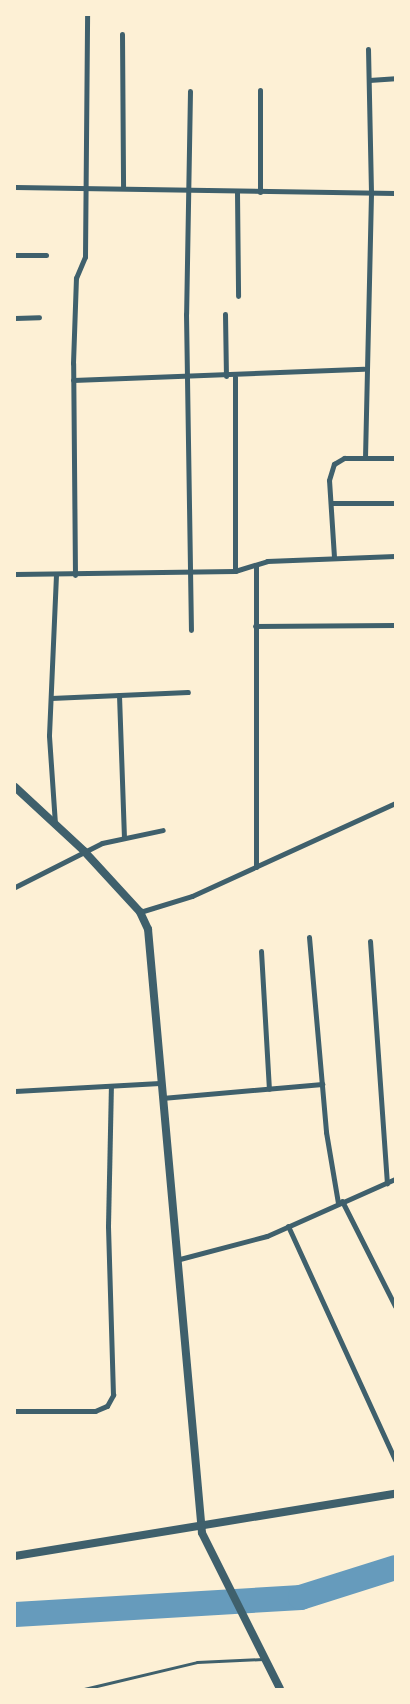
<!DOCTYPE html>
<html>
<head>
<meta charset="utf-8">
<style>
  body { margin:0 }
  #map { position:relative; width:410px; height:1704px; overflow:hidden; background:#fdf0d5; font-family:"DejaVu Sans",sans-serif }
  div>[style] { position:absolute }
  .river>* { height:25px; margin:-12.5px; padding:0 12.5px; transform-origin:12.5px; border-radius:12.5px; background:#669bbc }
  .service>* { height:3px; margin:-1.5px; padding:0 1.5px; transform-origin:1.5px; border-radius:1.5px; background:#3f606c }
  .minor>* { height:5px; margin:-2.5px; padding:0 2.5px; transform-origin:2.5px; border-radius:2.5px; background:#3f606c }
  .tertiary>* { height:8px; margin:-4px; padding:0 4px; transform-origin:4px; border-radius:4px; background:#3f606c }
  span { translate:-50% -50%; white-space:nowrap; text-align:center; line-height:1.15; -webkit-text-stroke:4px #fdf0d5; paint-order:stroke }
  .frame { position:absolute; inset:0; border:16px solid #fdf0d5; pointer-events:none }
</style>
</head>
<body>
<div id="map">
  <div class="river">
    <i style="left:15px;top:1614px;width:286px;rotate:-3.4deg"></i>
    <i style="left:300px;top:1597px;width:100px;rotate:-17.5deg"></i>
  </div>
  <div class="service">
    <i style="left:84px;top:1689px;width:116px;rotate:-13.4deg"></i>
    <i style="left:197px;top:1662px;width:66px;rotate:-2.6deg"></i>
  </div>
  <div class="minor">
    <i style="left:122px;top:34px;width:154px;rotate:89.6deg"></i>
    <i style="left:369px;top:80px;width:26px;rotate:-4deg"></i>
    <i style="left:260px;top:90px;width:102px;rotate:90deg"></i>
    <i style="left:190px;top:91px;width:223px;rotate:91deg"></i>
    <i style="left:186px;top:314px;width:316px;rotate:89.1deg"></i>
    <i style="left:15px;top:187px;width:380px;rotate:0.9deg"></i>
    <i style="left:237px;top:192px;width:104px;rotate:89.4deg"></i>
    <i style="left:15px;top:255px;width:31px"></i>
    <i style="left:225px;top:314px;width:62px;rotate:89.1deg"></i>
    <i style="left:15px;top:318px;width:24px;rotate:-2deg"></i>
    <i style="left:235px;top:377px;width:194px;rotate:90deg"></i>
    <i style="left:235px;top:571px;width:34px;rotate:-17deg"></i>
    <i style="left:267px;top:561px;width:128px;rotate:-2.2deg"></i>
    <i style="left:73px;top:380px;width:291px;rotate:-2.2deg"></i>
    <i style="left:365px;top:458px;width:266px;rotate:-88.7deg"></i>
    <i style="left:371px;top:192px;width:143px;rotate:-91.2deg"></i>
    <i style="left:331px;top:503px;width:64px"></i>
    <i style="left:334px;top:557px;width:77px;rotate:-93.7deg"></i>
    <i style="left:329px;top:480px;width:17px;rotate:-73deg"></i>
    <i style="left:334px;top:464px;width:12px;rotate:-31deg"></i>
    <i style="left:344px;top:458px;width:51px"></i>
    <i style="left:15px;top:574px;width:220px;rotate:-0.8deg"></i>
    <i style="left:75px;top:575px;width:212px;rotate:-90.5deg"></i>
    <i style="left:73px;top:363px;width:85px;rotate:-88deg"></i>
    <i style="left:76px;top:278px;width:23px;rotate:-67deg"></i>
    <i style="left:85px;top:257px;width:242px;rotate:-89.5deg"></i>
    <i style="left:255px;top:626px;width:140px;rotate:-0.4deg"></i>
    <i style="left:119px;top:695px;width:142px;rotate:88deg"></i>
    <i style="left:51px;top:698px;width:137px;rotate:-2.5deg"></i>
    <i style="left:55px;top:824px;width:89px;rotate:-93.9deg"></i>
    <i style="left:49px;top:735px;width:160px;rotate:-87.5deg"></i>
    <i style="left:256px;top:867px;width:301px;rotate:-90deg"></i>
    <i style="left:15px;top:887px;width:97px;rotate:-26.8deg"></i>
    <i style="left:102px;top:843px;width:62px;rotate:-12deg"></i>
    <i style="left:140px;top:912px;width:54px;rotate:-17.1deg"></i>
    <i style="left:192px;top:896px;width:223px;rotate:-24.6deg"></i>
    <i style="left:309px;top:937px;width:196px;rotate:85deg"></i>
    <i style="left:326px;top:1132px;width:72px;rotate:80.4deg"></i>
    <i style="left:370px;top:941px;width:243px;rotate:86deg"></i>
    <i style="left:261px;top:951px;width:138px;rotate:86.7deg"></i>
    <i style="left:15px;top:1091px;width:145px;rotate:-3.2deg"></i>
    <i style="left:162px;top:1098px;width:161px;rotate:-5deg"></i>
    <i style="left:342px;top:1201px;width:118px;rotate:63.2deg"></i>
    <i style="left:288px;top:1226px;width:257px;rotate:65.4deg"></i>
    <i style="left:176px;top:1260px;width:94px;rotate:-14.8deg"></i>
    <i style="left:267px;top:1236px;width:140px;rotate:-24deg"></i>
    <i style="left:15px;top:1411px;width:80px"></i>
    <i style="left:95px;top:1411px;width:13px;rotate:-23deg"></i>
    <i style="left:107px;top:1406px;width:13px;rotate:-61deg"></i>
    <i style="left:113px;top:1395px;width:169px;rotate:-91.7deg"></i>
    <i style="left:108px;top:1226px;width:140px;rotate:-88.8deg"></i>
  </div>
  <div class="tertiary">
    <i style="left:15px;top:787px;width:94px;rotate:42.8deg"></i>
    <i style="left:84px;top:851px;width:83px;rotate:47.4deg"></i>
    <i style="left:140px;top:912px;width:19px;rotate:65deg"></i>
    <i style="left:148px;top:929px;width:606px;rotate:84.89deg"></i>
    <i style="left:202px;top:1533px;width:174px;rotate:63.4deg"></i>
    <i style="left:15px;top:1556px;width:385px;rotate:-9.3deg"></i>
  </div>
  <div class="frame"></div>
</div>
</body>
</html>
